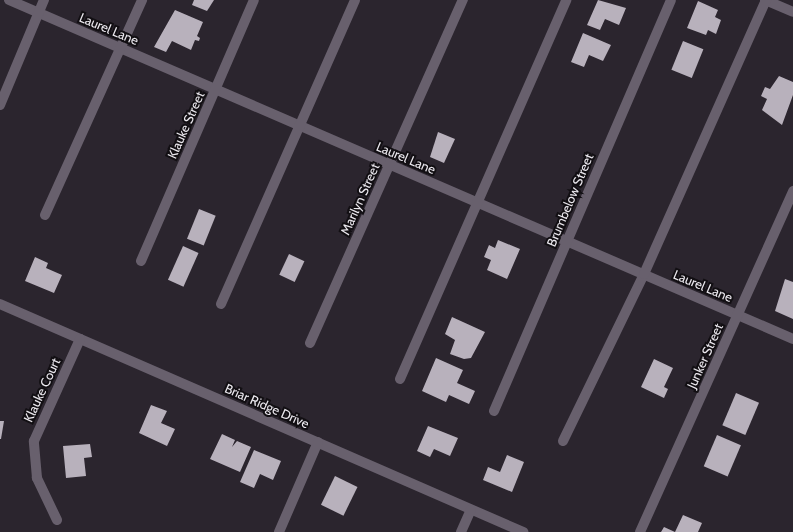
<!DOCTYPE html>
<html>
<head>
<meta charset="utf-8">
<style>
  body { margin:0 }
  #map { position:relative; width:793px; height:532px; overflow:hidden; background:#2b252e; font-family:Cabin,sans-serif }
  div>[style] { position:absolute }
  .building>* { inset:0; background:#b8b1bc; transform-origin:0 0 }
  .minor>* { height:10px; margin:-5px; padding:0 5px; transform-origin:5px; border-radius:5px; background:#68606d }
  span { translate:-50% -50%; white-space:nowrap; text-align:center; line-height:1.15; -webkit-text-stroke:4px #120f13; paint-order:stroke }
  .street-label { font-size:13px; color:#ece9ef }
</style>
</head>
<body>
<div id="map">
  <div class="building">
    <i style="clip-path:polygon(194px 0,214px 0,207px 11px,192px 5px)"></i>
    <i style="clip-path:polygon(598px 0,626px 8px,619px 25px,605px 19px,600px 30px,587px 25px)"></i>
    <i style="clip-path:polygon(698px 1px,718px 10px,715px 17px,721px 20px,716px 34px,708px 30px,706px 35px,687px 28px)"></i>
    <i style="clip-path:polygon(175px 10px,203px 22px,197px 36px,200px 38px,199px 41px,195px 40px,191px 50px,172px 41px,166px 52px,154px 47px)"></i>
    <i style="clip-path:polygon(583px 33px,611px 45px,603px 61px,589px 55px,584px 67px,571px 62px)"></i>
    <i style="left:683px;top:41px;width:22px;height:31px;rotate:22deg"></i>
    <i style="clip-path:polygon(779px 76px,793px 82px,793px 95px,782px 125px,762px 110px,767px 99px,761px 96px,765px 87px,770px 89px)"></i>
    <i style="clip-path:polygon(438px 132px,455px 139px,444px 163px,430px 157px)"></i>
    <i style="left:199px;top:209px;width:18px;height:32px;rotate:22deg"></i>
    <i style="clip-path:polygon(498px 240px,520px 249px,507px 279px,487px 270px,491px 260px,484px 257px,489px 245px,495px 248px)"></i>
    <i style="left:183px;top:246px;width:17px;height:37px;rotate:24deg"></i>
    <i style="left:289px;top:254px;width:17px;height:23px;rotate:25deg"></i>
    <i style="clip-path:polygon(35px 257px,48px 263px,46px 268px,62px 275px,54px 293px,25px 281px)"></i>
    <i style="clip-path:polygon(785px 279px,793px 282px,793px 319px,775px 311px)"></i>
    <i style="clip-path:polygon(452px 317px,485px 332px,471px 358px,464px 359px,450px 354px,455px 340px,445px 334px)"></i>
    <i style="clip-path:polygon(436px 358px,463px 370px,457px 383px,475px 391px,469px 404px,449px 395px,446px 402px,422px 391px)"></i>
    <i style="clip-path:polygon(654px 359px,673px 368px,664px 387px,668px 389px,664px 398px,641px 387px)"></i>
    <i style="left:736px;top:393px;width:25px;height:35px;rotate:23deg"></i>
    <i style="clip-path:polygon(151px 405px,167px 411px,161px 423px,175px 429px,167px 446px,139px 433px)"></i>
    <i style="clip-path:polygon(0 421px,4px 421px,1px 439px,0 439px)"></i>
    <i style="clip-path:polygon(428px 426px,458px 438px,450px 456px,434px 449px,430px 457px,417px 451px)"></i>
    <i style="clip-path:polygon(222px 434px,235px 440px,232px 447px,237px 441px,251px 447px,240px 472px,210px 459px)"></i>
    <i style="left:717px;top:435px;width:26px;height:34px;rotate:23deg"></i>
    <i style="clip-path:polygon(90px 444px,92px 457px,84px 458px,86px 476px,66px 478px,63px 446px)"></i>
    <i style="clip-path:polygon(254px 450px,281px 461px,273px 480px,260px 474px,254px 488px,240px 482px)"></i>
    <i style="clip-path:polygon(507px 455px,524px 462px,512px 492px,483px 480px,488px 467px,500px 472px)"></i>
    <i style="left:335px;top:476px;width:25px;height:32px;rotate:26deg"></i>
    <i style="clip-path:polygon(683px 515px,702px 523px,698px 532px,661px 532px,664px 527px,675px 532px)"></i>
  </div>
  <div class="minor">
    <i style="left:9px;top:0;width:854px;rotate:23.38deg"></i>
    <i style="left:765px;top:0;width:30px;rotate:23deg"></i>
    <i style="left:0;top:105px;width:114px;rotate:-67.3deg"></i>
    <i style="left:45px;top:215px;width:236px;rotate:-65.7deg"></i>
    <i style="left:141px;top:261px;width:284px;rotate:-66.6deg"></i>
    <i style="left:0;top:304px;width:571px;rotate:23.55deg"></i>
    <i style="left:221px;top:304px;width:332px;rotate:-66.2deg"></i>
    <i style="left:310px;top:343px;width:376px;rotate:-66deg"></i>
    <i style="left:400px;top:379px;width:414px;rotate:-66.3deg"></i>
    <i style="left:494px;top:411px;width:447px;rotate:-66.7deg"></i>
    <i style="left:563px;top:441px;width:186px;rotate:-64.1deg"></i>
    <i style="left:644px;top:274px;width:300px;rotate:-66deg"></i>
    <i style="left:57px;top:520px;width:47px;rotate:-115.5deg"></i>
    <i style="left:37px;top:478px;width:37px;rotate:-95deg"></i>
    <i style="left:34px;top:441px;width:112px;rotate:-65.7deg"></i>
    <i style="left:279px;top:532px;width:98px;rotate:-66.6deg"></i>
    <i style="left:461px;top:532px;width:24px;rotate:-66deg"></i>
    <i style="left:640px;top:532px;width:374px;rotate:-65.8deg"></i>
  </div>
  <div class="street-label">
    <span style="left:109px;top:29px;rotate:23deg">Laurel Lane</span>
    <span style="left:186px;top:125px;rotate:-66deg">Klauke Street</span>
    <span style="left:406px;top:158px;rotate:23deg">Laurel Lane</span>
    <span style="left:360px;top:199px;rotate:-66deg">Marilyn Street</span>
    <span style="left:570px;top:200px;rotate:-67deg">Brumbelow Street</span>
    <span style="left:703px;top:286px;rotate:23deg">Laurel Lane</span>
    <span style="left:705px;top:356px;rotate:-66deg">Junker Street</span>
    <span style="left:42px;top:390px;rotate:-65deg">Klauke Court</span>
    <span style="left:267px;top:406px;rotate:24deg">Briar Ridge Drive</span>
  </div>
</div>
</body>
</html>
